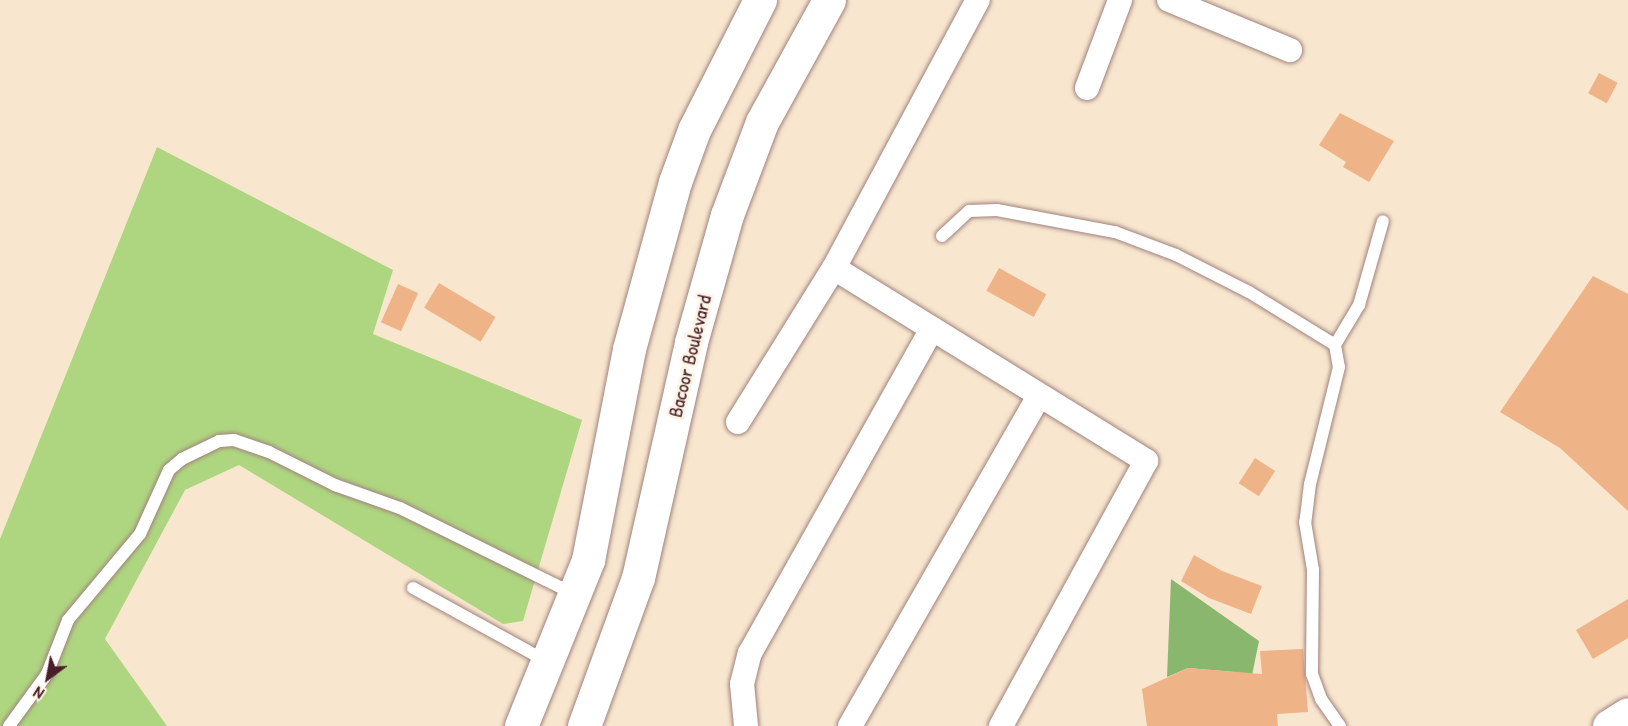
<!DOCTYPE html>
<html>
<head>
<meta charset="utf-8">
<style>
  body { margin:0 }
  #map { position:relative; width:1628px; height:726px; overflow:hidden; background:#f8e6cf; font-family:"Patrick Hand",sans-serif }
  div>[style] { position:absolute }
  .green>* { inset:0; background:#aed680 }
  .forest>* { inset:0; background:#8ab76e }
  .building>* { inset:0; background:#efb388; transform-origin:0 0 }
  .roads { filter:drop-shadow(0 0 2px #a1827d) drop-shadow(0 0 2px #a1827d) }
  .lane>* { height:12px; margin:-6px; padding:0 6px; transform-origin:6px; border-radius:6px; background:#fff }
  .street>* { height:24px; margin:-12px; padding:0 12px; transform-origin:12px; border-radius:12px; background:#fff }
  .primary>* { height:33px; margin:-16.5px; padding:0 16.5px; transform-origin:16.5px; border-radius:16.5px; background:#fff }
  .highway>* { height:33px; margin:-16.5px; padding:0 16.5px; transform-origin:16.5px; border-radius:16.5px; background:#fff }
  span { translate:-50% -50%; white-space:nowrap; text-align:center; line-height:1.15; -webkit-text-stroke:6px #fcf5e5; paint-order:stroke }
  .street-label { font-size:20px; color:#4a1f2b }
  .north { position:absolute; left:18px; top:648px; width:60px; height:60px; -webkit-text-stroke:4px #fcf5e5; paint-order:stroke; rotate:212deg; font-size:16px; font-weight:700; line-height:24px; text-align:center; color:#4a1f2b }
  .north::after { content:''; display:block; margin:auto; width:21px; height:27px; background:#4a1f2b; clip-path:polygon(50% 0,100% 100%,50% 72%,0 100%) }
</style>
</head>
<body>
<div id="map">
  <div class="green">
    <i style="clip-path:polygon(157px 147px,393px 270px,373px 334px,582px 420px,523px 621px,503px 624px,239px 465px,185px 490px,105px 639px,167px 726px,0 726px,0 539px)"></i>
  </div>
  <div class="forest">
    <i style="clip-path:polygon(1171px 579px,1259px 641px,1250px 685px,1234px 672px,1188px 668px,1167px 677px)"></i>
  </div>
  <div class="building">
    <i style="left:1599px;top:73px;width:21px;height:23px;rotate:28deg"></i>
    <i style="clip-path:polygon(1340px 113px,1394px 141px,1369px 182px,1343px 167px,1346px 162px,1319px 145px)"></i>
    <i style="left:999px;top:268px;width:54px;height:26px;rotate:29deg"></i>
    <i style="clip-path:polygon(1593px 276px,1628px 294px,1628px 511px,1560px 448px,1500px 412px)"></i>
    <i style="left:439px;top:283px;width:66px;height:29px;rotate:31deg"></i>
    <i style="left:398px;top:284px;width:22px;height:42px;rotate:24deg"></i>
    <i style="left:1255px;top:458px;width:24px;height:30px;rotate:33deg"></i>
    <i style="clip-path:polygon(1194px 555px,1222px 571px,1262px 586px,1251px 614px,1209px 598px,1181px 581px)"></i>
    <i style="clip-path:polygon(1628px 599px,1628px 638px,1593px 659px,1576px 630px)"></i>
    <i style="clip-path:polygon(1303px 649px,1308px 712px,1277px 714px,1278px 726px,1147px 726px,1142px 689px,1188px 668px,1262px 674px,1260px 651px)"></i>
  </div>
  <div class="roads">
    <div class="lane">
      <i style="left:942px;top:236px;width:37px;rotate:-43deg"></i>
      <i style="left:969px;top:211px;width:28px;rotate:-2deg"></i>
      <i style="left:997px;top:210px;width:120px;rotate:10.6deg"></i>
      <i style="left:1115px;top:232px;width:65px;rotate:20.7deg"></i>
      <i style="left:1176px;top:255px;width:82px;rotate:26.9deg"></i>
      <i style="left:1249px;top:292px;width:101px;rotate:31.6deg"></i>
      <i style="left:1335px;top:345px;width:22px;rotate:80deg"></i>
      <i style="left:1339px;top:367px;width:121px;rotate:103.9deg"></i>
      <i style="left:1310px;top:484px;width:38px;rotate:97deg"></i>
      <i style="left:1305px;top:522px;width:49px;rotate:80.5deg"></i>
      <i style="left:1313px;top:570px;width:104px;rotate:90.6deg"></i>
      <i style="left:1312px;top:674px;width:27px;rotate:70deg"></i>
      <i style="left:1321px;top:699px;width:33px;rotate:55deg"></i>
      <i style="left:1335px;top:345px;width:47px;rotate:-59deg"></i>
      <i style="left:1359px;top:305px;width:87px;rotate:-74.1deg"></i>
      <i style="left:413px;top:588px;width:152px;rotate:28.8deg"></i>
      <i style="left:9px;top:726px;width:64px;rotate:-53.8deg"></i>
      <i style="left:47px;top:674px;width:58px;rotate:-68.7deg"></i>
      <i style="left:68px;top:620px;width:112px;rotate:-50.1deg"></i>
      <i style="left:140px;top:534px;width:70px;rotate:-65.6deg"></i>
      <i style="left:169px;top:470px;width:17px;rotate:-40deg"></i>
      <i style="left:182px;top:459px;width:41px;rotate:-25.9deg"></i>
      <i style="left:219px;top:441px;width:15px;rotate:-4deg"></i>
      <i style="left:234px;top:440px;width:37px;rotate:19deg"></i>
      <i style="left:269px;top:452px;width:74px;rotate:26.6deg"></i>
      <i style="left:335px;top:485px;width:69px;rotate:19.5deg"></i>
      <i style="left:400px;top:508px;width:194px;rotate:26.3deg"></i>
    </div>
    <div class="street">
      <i style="left:1169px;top:0;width:131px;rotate:22.5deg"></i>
      <i style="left:1087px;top:88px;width:94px;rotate:-69.4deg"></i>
      <i style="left:834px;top:268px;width:367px;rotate:31.7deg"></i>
      <i style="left:1146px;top:461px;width:302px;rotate:118.7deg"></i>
      <i style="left:738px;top:422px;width:181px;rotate:-58.1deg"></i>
      <i style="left:834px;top:268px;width:304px;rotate:-61.8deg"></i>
      <i style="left:746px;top:726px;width:42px;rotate:-95.4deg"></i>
      <i style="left:742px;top:684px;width:32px;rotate:-76deg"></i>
      <i style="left:750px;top:653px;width:372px;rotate:-60.7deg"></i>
      <i style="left:850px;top:726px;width:380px;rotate:-60.2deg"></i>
    </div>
    <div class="primary">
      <i style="left:521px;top:726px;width:179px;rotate:-68deg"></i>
      <i style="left:588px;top:560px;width:215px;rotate:-79deg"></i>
      <i style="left:629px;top:349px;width:173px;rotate:-74.6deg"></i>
      <i style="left:675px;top:182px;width:55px;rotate:-69.9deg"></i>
      <i style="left:694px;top:130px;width:146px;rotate:-63.1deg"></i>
      <i style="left:584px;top:726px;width:158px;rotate:-70deg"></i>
      <i style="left:638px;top:578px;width:242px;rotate:-77.3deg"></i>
      <i style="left:691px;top:342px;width:132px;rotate:-74.2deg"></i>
      <i style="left:727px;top:215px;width:99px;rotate:-69.4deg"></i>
      <i style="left:762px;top:122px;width:139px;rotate:-61.2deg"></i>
    </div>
    <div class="highway">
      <i style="left:1609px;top:726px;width:22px;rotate:-32deg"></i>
    </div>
  </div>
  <div class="street-label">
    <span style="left:689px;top:356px;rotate:-76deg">Bacoor Boulevard</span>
  </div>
  <div class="north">N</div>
</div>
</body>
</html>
